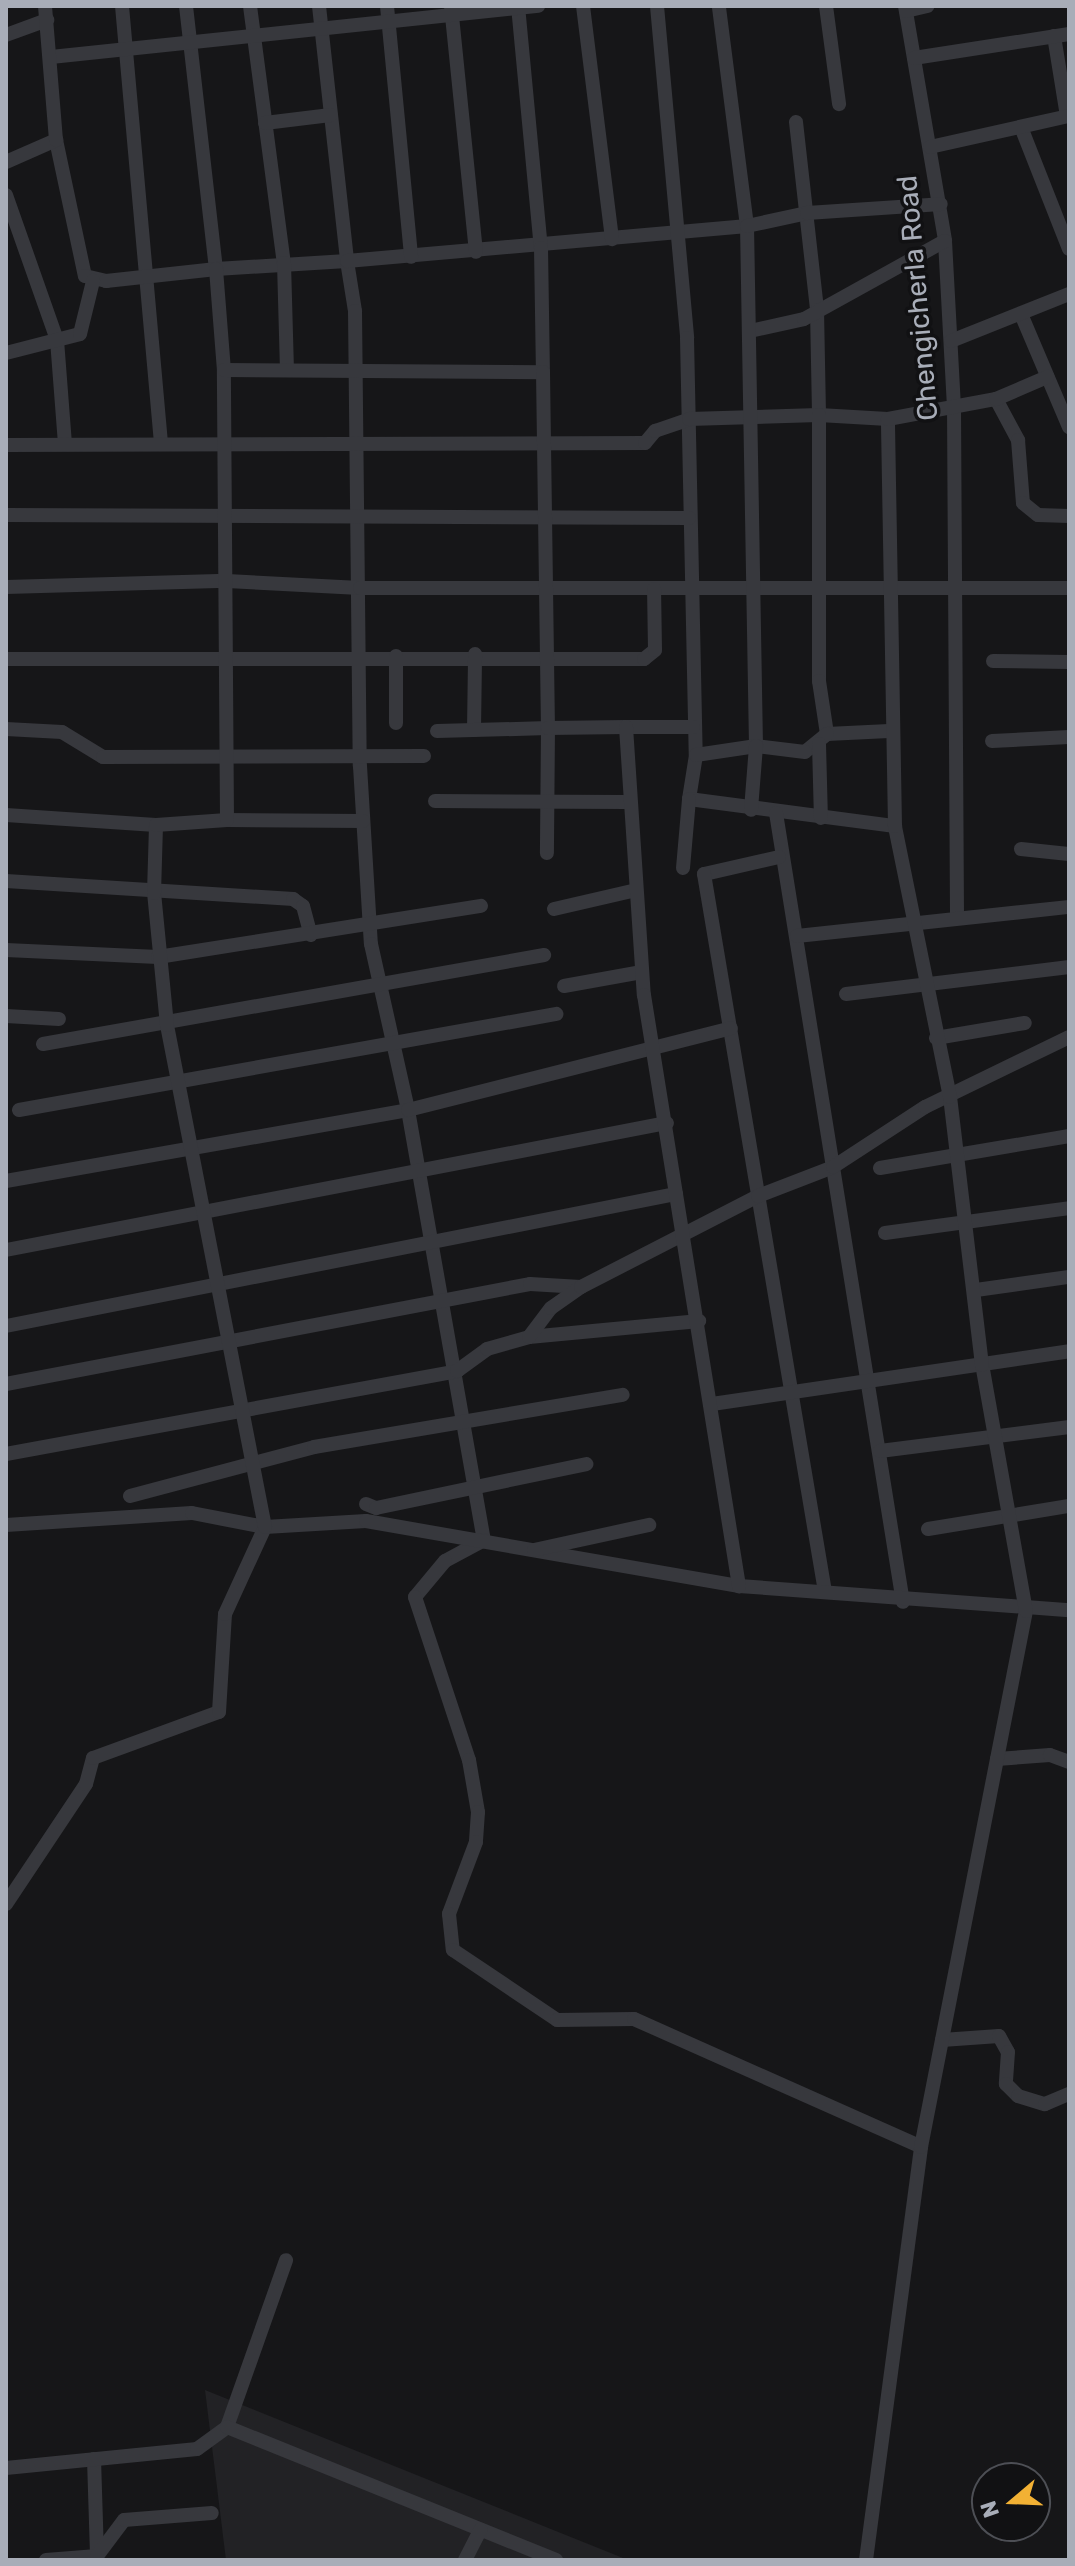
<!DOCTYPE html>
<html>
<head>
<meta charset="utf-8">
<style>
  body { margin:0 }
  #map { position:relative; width:1075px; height:2566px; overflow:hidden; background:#161618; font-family:Rubik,sans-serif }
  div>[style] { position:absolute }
  .built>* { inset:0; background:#222225 }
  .minor>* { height:14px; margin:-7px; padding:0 7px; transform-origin:7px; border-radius:7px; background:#37383d }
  span { translate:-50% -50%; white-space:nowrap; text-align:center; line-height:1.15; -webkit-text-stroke:7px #111113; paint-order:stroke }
  .street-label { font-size:28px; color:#a8adb8 }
  .frame { position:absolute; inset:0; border:8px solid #a8adb8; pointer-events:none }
  .north { position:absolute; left:971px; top:2462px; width:80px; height:80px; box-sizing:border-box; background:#111113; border:2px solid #4d4f55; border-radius:50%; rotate:251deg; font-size:22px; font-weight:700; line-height:32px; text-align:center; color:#a8adb8 }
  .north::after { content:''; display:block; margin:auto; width:28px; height:36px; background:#f2b134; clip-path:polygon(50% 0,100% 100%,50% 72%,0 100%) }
</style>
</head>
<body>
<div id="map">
  <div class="built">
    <i style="clip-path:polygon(205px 2390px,628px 2560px,226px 2560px)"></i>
  </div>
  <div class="minor">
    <i style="left:122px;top:6px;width:438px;rotate:84.9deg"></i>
    <i style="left:186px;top:6px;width:265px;rotate:83.5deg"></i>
    <i style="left:216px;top:269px;width:131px;rotate:-3.5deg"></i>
    <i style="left:347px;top:261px;width:51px;rotate:80.9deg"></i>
    <i style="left:355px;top:311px;width:455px;rotate:89.4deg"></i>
    <i style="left:360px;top:766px;width:178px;rotate:86.5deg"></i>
    <i style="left:371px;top:944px;width:170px;rotate:77.4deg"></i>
    <i style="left:408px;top:1110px;width:437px;rotate:80deg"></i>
    <i style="left:484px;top:1540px;width:44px;rotate:151.7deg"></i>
    <i style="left:445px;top:1561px;width:47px;rotate:129.8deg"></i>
    <i style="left:415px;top:1597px;width:172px;rotate:71.7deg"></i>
    <i style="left:469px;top:1760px;width:53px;rotate:80.2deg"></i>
    <i style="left:478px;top:1812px;width:30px;rotate:94deg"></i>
    <i style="left:476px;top:1842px;width:77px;rotate:110.6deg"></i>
    <i style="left:449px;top:1914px;width:36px;rotate:84deg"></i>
    <i style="left:453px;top:1950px;width:125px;rotate:33.9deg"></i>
    <i style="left:557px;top:2020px;width:77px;rotate:-0.7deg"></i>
    <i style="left:634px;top:2019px;width:314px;rotate:24deg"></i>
    <i style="left:250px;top:6px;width:259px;rotate:82.5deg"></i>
    <i style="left:284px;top:263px;width:106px;rotate:88.4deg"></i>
    <i style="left:319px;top:6px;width:257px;rotate:83.7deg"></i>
    <i style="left:347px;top:261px;width:402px;rotate:-5deg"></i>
    <i style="left:747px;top:226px;width:222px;rotate:-97.3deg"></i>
    <i style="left:387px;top:6px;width:252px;rotate:84.5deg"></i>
    <i style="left:451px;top:6px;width:247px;rotate:84.2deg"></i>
    <i style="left:518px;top:6px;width:243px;rotate:84.6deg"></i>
    <i style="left:541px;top:248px;width:124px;rotate:89.1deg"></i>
    <i style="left:583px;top:6px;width:235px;rotate:82.9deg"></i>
    <i style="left:657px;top:6px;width:333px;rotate:84.8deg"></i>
    <i style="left:687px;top:338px;width:417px;rotate:88.8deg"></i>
    <i style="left:696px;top:755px;width:45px;rotate:99deg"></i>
    <i style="left:689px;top:799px;width:208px;rotate:7.5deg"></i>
    <i style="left:826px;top:6px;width:99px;rotate:82.4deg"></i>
    <i style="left:905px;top:6px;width:238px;rotate:80.3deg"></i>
    <i style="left:945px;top:241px;width:167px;rotate:86.9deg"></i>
    <i style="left:954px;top:408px;width:507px;rotate:89.66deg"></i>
    <i style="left:906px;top:11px;width:22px;rotate:-13deg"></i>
    <i style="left:6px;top:35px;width:44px;rotate:-20.1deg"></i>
    <i style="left:1054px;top:36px;width:81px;rotate:80.8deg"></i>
    <i style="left:51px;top:57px;width:490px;rotate:-6deg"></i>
    <i style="left:914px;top:58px;width:157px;rotate:-8.8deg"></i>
    <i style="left:796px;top:122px;width:189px;rotate:83.6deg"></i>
    <i style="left:817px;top:310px;width:105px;rotate:88.9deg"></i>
    <i style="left:819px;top:415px;width:69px;rotate:3.3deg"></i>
    <i style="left:265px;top:123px;width:66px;rotate:-6.9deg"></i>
    <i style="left:1021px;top:127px;width:131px;rotate:68.5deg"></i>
    <i style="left:56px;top:140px;width:139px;rotate:78deg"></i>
    <i style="left:85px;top:276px;width:22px;rotate:13deg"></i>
    <i style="left:106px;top:281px;width:111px;rotate:-6.2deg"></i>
    <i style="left:216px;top:269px;width:101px;rotate:85.5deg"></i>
    <i style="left:930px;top:147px;width:142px;rotate:-12.6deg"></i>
    <i style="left:6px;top:162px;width:55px;rotate:-23.7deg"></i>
    <i style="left:56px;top:140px;width:134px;rotate:-94.7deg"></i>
    <i style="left:6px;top:195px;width:154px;rotate:70.6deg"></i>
    <i style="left:57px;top:340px;width:104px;rotate:85.6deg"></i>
    <i style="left:1021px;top:314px;width:123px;rotate:67deg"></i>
    <i style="left:750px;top:331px;width:55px;rotate:-12.5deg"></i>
    <i style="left:804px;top:319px;width:161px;rotate:-29deg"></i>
    <i style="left:951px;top:341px;width:127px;rotate:-21.7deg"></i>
    <i style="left:6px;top:353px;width:76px;rotate:-14.4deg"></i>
    <i style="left:80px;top:334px;width:55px;rotate:-76.2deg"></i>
    <i style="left:996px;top:399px;width:47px;rotate:61.8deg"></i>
    <i style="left:1018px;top:440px;width:63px;rotate:85.5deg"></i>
    <i style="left:1023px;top:503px;width:19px;rotate:39deg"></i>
    <i style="left:1038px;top:515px;width:31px;rotate:2deg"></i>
    <i style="left:6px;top:445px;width:639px;rotate:-0.18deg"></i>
    <i style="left:645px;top:443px;width:16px;rotate:-50deg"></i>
    <i style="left:655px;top:431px;width:36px;rotate:-19deg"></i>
    <i style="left:689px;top:419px;width:130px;rotate:-1.8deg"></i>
    <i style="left:819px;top:415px;width:266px;rotate:90deg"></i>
    <i style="left:819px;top:681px;width:54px;rotate:81.4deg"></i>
    <i style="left:827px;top:734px;width:62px;rotate:-2.8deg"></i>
    <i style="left:6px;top:515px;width:683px;rotate:0.25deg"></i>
    <i style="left:6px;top:587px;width:221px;rotate:-1.6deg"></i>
    <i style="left:227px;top:581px;width:133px;rotate:3deg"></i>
    <i style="left:360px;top:588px;width:709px"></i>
    <i style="left:6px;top:659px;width:638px"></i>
    <i style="left:644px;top:659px;width:14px;rotate:-39deg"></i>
    <i style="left:655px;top:650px;width:61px;rotate:-90.9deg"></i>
    <i style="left:993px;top:661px;width:76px;rotate:0.8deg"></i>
    <i style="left:396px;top:723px;width:67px;rotate:-90deg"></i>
    <i style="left:626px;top:727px;width:67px"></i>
    <i style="left:6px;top:729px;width:56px;rotate:3.1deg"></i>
    <i style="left:62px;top:732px;width:48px;rotate:31.4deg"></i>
    <i style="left:103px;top:757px;width:321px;rotate:-0.2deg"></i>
    <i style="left:474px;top:730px;width:76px;rotate:-89.2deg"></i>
    <i style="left:437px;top:731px;width:111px;rotate:-1.5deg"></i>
    <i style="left:548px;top:728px;width:125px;rotate:90.5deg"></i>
    <i style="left:827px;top:734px;width:28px;rotate:141deg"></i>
    <i style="left:805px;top:752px;width:49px;rotate:-173deg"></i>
    <i style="left:756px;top:746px;width:520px;rotate:-90.99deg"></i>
    <i style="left:747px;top:226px;width:61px;rotate:-12.2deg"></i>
    <i style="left:807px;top:213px;width:134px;rotate:-3.8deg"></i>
    <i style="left:992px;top:741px;width:77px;rotate:-3deg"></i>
    <i style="left:819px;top:744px;width:74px;rotate:88.5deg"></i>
    <i style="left:696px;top:755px;width:61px;rotate:-8.5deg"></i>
    <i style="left:756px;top:746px;width:64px;rotate:94.5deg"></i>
    <i style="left:435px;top:801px;width:192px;rotate:0.3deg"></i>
    <i style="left:776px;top:813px;width:799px;rotate:80.86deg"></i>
    <i style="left:6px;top:815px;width:150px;rotate:3.8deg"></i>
    <i style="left:227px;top:820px;width:136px;rotate:0.4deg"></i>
    <i style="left:1021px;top:849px;width:48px;rotate:5.9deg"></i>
    <i style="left:779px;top:857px;width:77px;rotate:167.2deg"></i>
    <i style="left:704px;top:874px;width:728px;rotate:80.43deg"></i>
    <i style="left:683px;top:868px;width:69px;rotate:-85deg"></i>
    <i style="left:6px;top:881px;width:288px;rotate:3.6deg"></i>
    <i style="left:293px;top:899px;width:12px;rotate:35deg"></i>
    <i style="left:303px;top:906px;width:30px;rotate:75deg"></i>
    <i style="left:554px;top:909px;width:80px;rotate:-13deg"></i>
    <i style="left:797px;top:936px;width:274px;rotate:-6.1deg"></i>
    <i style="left:6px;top:950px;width:152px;rotate:2.6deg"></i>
    <i style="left:158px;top:957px;width:327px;rotate:-9deg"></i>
    <i style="left:564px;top:986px;width:79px;rotate:-10.2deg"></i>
    <i style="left:846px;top:994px;width:225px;rotate:-6.9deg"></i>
    <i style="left:6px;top:1016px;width:53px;rotate:3.2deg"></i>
    <i style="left:936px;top:1038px;width:90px;rotate:-9.6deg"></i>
    <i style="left:43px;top:1044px;width:509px;rotate:-10.07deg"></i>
    <i style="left:19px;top:1110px;width:546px;rotate:-10.14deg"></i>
    <i style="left:880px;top:1168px;width:192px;rotate:-9.6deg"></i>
    <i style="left:6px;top:1181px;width:408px;rotate:-10deg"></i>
    <i style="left:408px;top:1110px;width:333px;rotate:-14.2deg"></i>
    <i style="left:885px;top:1233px;width:186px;rotate:-7.7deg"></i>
    <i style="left:6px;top:1250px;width:673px;rotate:-10.88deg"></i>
    <i style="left:976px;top:1290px;width:94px;rotate:-8deg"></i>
    <i style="left:6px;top:1326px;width:683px;rotate:-11.15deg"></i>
    <i style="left:529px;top:1337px;width:171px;rotate:-5.4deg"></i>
    <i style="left:6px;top:1384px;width:533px;rotate:-10.8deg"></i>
    <i style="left:530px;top:1284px;width:51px;rotate:3.4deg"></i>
    <i style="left:712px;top:1404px;width:361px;rotate:-8.4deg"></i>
    <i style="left:880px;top:1451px;width:191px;rotate:-7.2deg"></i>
    <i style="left:6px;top:1454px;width:459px;rotate:-10.4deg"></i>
    <i style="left:457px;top:1371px;width:37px;rotate:-36deg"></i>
    <i style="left:487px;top:1349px;width:44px;rotate:-15.9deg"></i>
    <i style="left:529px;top:1337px;width:36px;rotate:-53deg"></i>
    <i style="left:551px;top:1308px;width:37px;rotate:-35deg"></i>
    <i style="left:581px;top:1287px;width:199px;rotate:-27.2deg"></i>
    <i style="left:758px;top:1196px;width:80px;rotate:-21.1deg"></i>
    <i style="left:833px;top:1167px;width:110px;rotate:-33.1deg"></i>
    <i style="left:925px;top:1107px;width:160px;rotate:-25.9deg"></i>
    <i style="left:130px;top:1496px;width:190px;rotate:-14.9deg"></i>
    <i style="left:314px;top:1447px;width:313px;rotate:-9.6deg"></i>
    <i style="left:366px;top:1504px;width:11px;rotate:22deg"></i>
    <i style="left:376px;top:1508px;width:215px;rotate:-11.8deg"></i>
    <i style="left:6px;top:1525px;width:186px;rotate:-3.7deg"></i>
    <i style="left:192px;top:1513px;width:74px;rotate:10.9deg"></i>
    <i style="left:265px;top:1527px;width:101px;rotate:-3.4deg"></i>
    <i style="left:366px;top:1521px;width:379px;rotate:9.9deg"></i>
    <i style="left:739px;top:1586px;width:331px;rotate:4.2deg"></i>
    <i style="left:928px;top:1529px;width:143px;rotate:-9.3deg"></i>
    <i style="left:534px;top:1550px;width:118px;rotate:-12.3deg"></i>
    <i style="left:997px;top:1759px;width:53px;rotate:-4.3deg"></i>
    <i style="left:1050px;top:1755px;width:20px;rotate:20deg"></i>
    <i style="left:6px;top:1904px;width:144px;rotate:-56.3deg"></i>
    <i style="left:86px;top:1784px;width:27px;rotate:-75deg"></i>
    <i style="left:93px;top:1758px;width:134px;rotate:-20.1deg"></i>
    <i style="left:219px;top:1712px;width:98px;rotate:-86.5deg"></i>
    <i style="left:225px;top:1614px;width:96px;rotate:-65.3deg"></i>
    <i style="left:265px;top:1527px;width:511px;rotate:-101.05deg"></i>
    <i style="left:167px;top:1025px;width:133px;rotate:-95.6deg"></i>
    <i style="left:154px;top:893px;width:68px;rotate:-88.3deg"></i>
    <i style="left:156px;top:825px;width:71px;rotate:-4deg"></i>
    <i style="left:227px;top:820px;width:450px;rotate:-90.4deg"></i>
    <i style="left:224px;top:370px;width:319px;rotate:0.4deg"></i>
    <i style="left:543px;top:372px;width:356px;rotate:89.2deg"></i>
    <i style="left:548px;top:728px;width:78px;rotate:-0.7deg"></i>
    <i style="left:626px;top:727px;width:269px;rotate:86.2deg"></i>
    <i style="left:644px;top:995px;width:599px;rotate:80.87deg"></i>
    <i style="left:942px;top:2040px;width:57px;rotate:-4deg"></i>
    <i style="left:999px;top:2036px;width:18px;rotate:61deg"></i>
    <i style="left:1008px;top:2052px;width:32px;rotate:94deg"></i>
    <i style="left:1006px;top:2084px;width:17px;rotate:45deg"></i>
    <i style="left:1018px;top:2096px;width:28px;rotate:17deg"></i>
    <i style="left:1045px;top:2104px;width:26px;rotate:-23deg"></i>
    <i style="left:227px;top:2427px;width:177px;rotate:-70.5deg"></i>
    <i style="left:94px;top:2459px;width:97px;rotate:88.2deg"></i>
    <i style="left:6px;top:2468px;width:192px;rotate:-5.7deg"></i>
    <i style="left:197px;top:2449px;width:37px;rotate:-36deg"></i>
    <i style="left:227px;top:2427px;width:355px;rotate:22deg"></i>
    <i style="left:46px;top:2560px;width:51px;rotate:-4.5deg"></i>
    <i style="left:97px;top:2556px;width:45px;rotate:-53.1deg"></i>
    <i style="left:124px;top:2520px;width:88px;rotate:-4.5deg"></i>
    <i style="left:465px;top:2560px;width:34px;rotate:-63deg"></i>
    <i style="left:866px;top:2560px;width:417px;rotate:-82.4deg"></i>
    <i style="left:921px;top:2147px;width:546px;rotate:-78.92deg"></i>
    <i style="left:1026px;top:1611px;width:250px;rotate:-100.1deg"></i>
    <i style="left:982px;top:1365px;width:270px;rotate:-96.8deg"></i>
    <i style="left:950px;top:1097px;width:277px;rotate:-101.5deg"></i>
    <i style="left:895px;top:826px;width:407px;rotate:-91deg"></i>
    <i style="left:888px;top:419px;width:110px;rotate:-10.5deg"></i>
    <i style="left:996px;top:399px;width:56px;rotate:-23.3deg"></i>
  </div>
  <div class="street-label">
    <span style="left:918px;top:298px;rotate:-95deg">Chengicherla Road</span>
  </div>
  <div class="frame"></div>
  <div class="north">N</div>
</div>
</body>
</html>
